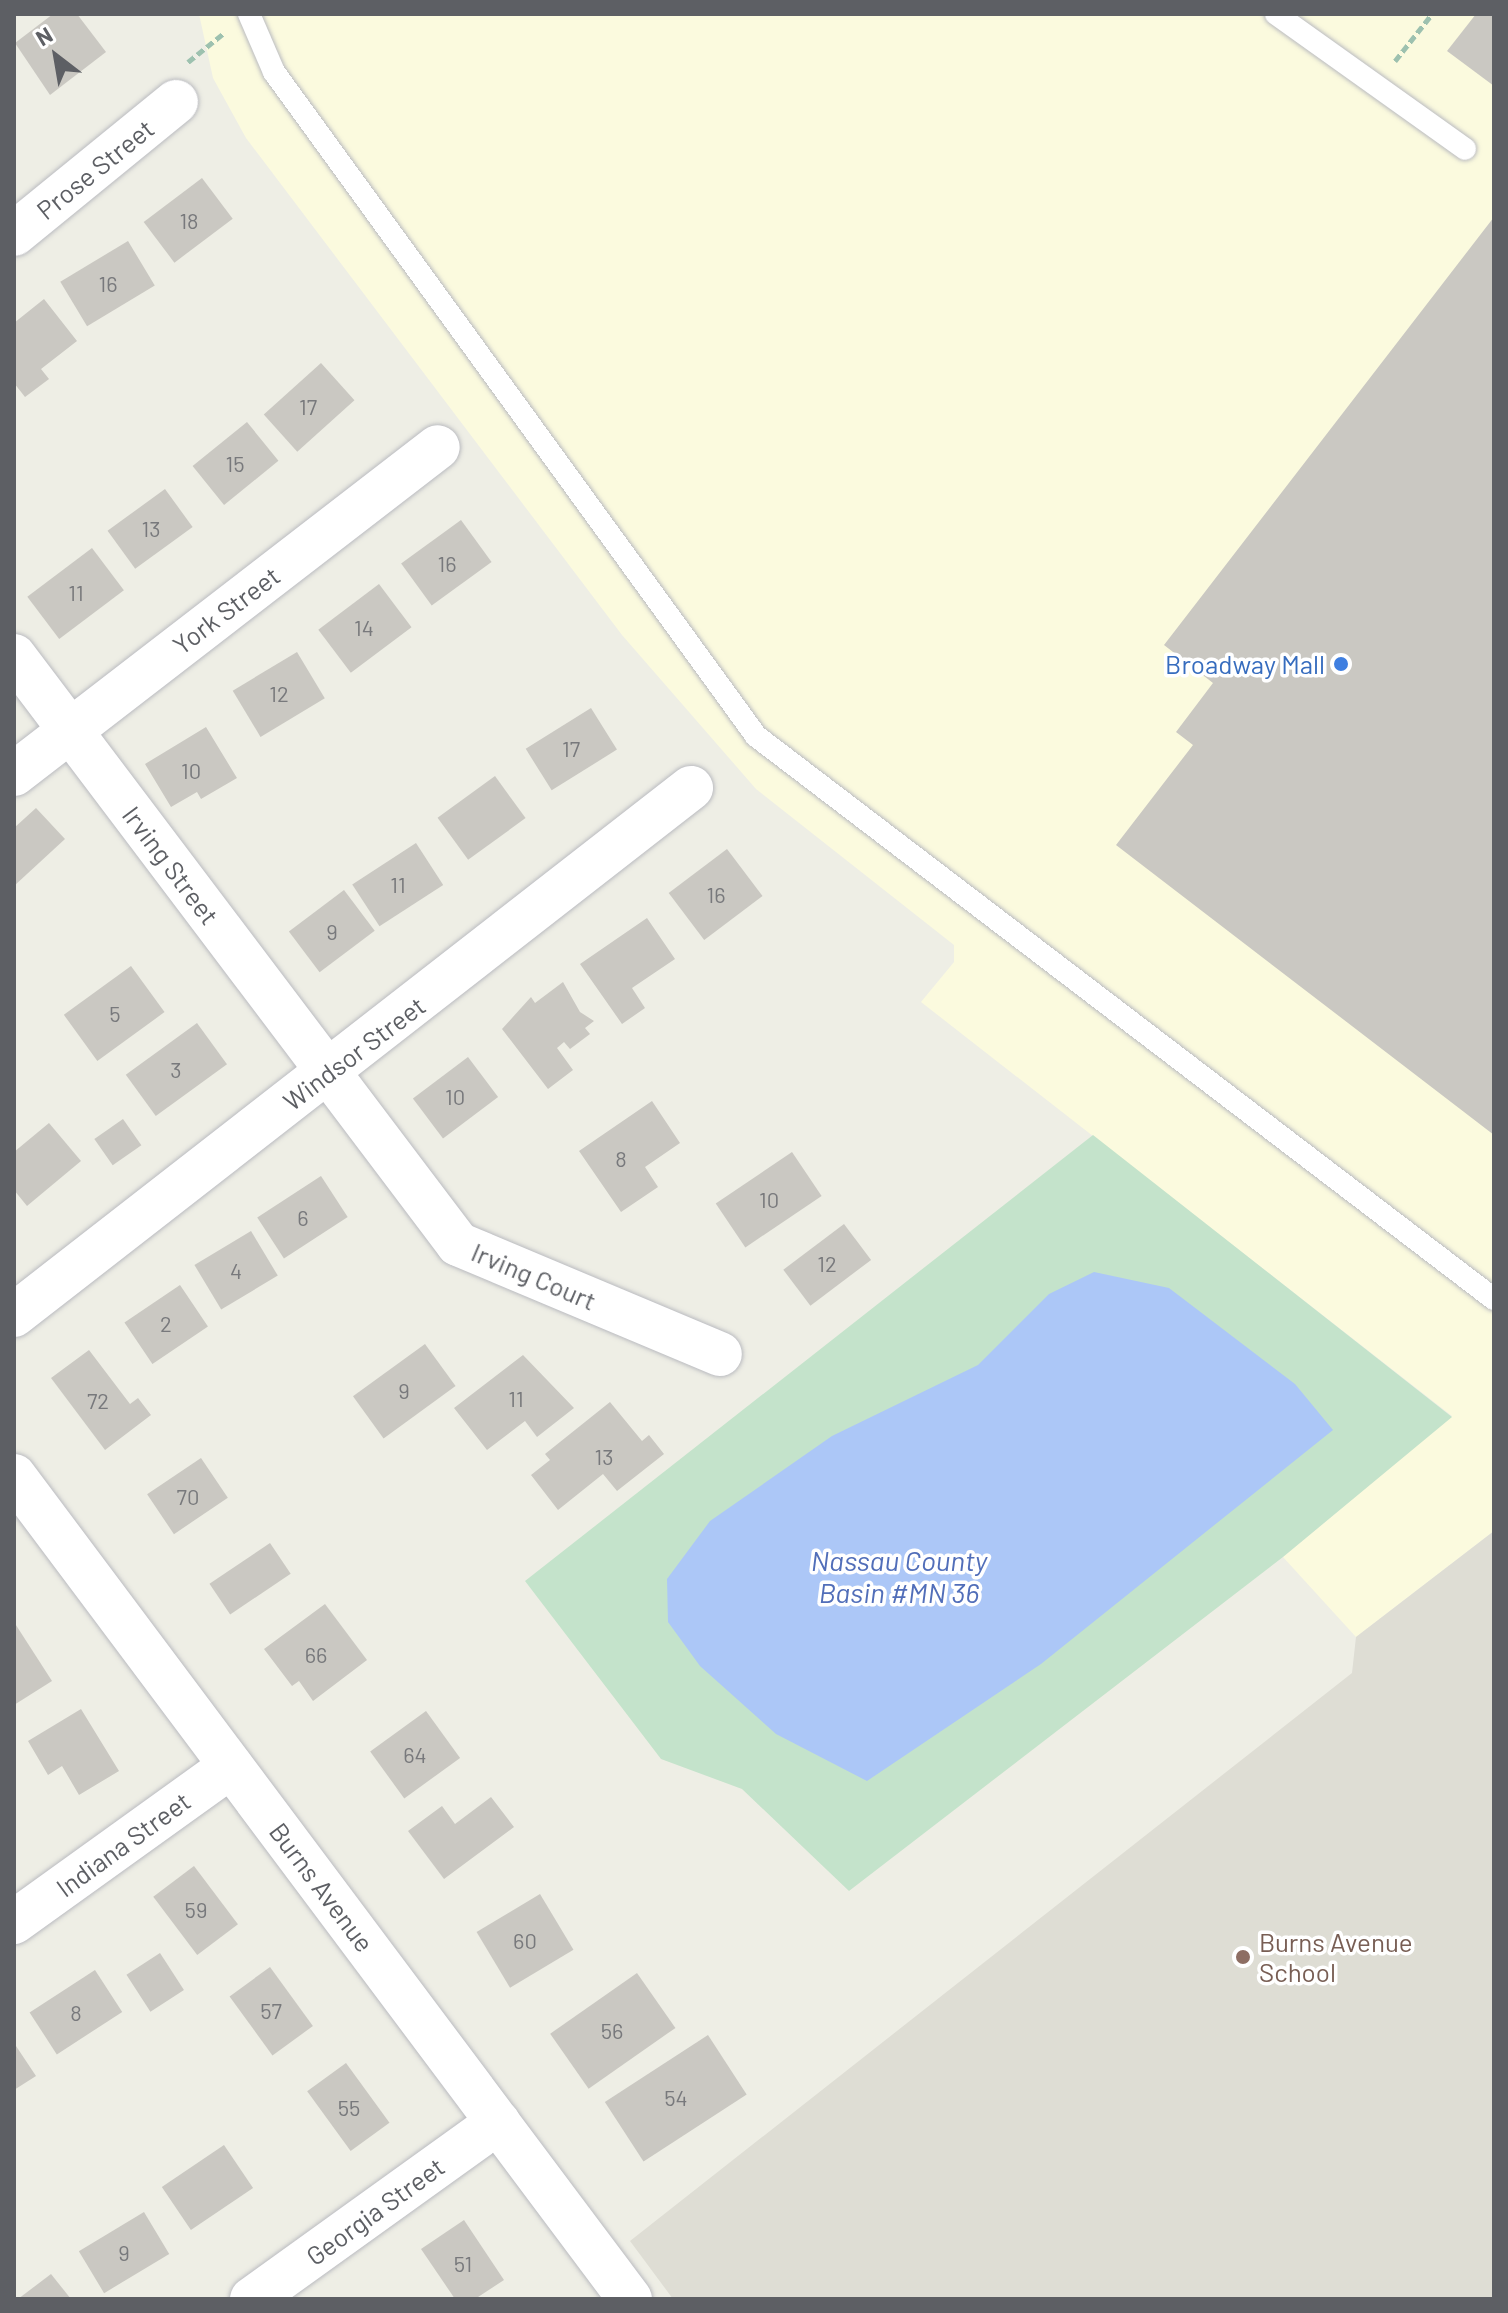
<!DOCTYPE html>
<html>
<head>
<meta charset="utf-8">
<style>
  body { margin:0 }
  #map { position:relative; width:1508px; height:2313px; overflow:hidden; background:#eeeee5; font-family:Barlow,sans-serif }
  div>[style] { position:absolute }
  .commercial>* { inset:0; background:#fbfade }
  .education>* { inset:0; background:#deddd4 }
  .green>* { inset:0; background:#c4e3cb }
  .water>* { inset:0; background:#acc7f7 }
  .building>* { inset:0; background:#cac8c2; transform-origin:0 0 }
  .path>* { height:5px; margin-top:-2.5px; transform-origin:0; background:repeating-linear-gradient(90deg,#9dc1af 0 8px,transparent 0 12px) }
  .roads { filter:drop-shadow(0 0 2px #babbc0) drop-shadow(0 0 2px #babbc0) }
  .service>* { height:22px; margin:-11px; padding:0 11px; transform-origin:11px; border-radius:11px; background:#fff }
  .minor>* { height:44px; margin:-22px; padding:0 22px; transform-origin:22px; border-radius:22px; background:#fff }
  .dots>* { width:22px; height:22px; translate:-50% -50%; box-sizing:border-box; border:4px solid #fff; border-radius:50% }
  span { translate:-50% -50%; white-space:nowrap; text-align:center; line-height:1.15; -webkit-text-stroke:7px #fff; paint-order:stroke }
  .number-label { font-size:22px; color:#78797c }
  .number-label span { -webkit-text-stroke-width:0 }
  .street-label { font-size:26px; color:#5d5f64 }
  .shop-label { font-size:26px; color:#366cbe }
  .right { translate:-100% -50%; text-align:right }
  .education-label { font-size:26px; color:#785e54 }
  .left { translate:0 -50%; text-align:left }
  .water-label { font-size:28px; color:#516eb9; font-style:italic }
  .frame { position:absolute; inset:0; border:16px solid #5d5f64; pointer-events:none }
  .north { position:absolute; left:16px; top:16px; width:80px; height:80px; -webkit-text-stroke:6px #fff; paint-order:stroke; rotate:329deg; font-size:22px; font-weight:700; line-height:32px; text-align:center; color:#5d5f64 }
  .north::after { content:''; display:block; margin:auto; width:28px; height:36px; background:#5d5f64; clip-path:polygon(50% 0,100% 100%,50% 72%,0 100%) }
</style>
</head>
<body>
<div id="map">
  <div class="commercial">
    <i style="clip-path:polygon(199px 14px,1494px 14px,1494px 1531px,1356px 1637px,1283px 1557px,1452px 1416px,921px 1002px,954px 962px,954px 945px,756px 789px,622px 635px,246px 138px,213px 78px)"></i>
  </div>
  <div class="education">
    <i style="clip-path:polygon(1494px 1531px,1494px 2299px,673px 2299px,630px 2241px,1352px 1673px,1356px 1637px)"></i>
  </div>
  <div class="green">
    <i style="clip-path:polygon(1093px 1135px,1452px 1417px,1283px 1557px,849px 1891px,742px 1789px,661px 1759px,525px 1581px)"></i>
  </div>
  <div class="water">
    <i style="clip-path:polygon(1094px 1272px,1169px 1288px,1295px 1384px,1333px 1430px,1041px 1664px,867px 1781px,776px 1734px,700px 1666px,668px 1622px,667px 1579px,710px 1521px,832px 1436px,978px 1365px,1049px 1294px)"></i>
  </div>
  <div class="building">
    <i style="clip-path:polygon(53px 14px,77px 14px,106px 52px,50px 95px,15px 43px)"></i>
    <i style="clip-path:polygon(1476px 14px,1494px 14px,1494px 86px,1447px 51px)"></i>
    <i style="left:202px;top:178px;width:51px;height:73px;rotate:53deg"></i>
    <i style="clip-path:polygon(1494px 217px,1494px 1135px,1116px 845px,1193px 745px,1176px 732px,1213px 683px,1164px 645px)"></i>
    <i style="left:128px;top:241px;width:52px;height:79px;rotate:59deg"></i>
    <i style="clip-path:polygon(44px 299px,77px 341px,41px 369px,49px 379px,25px 397px,14px 383px,14px 323px)"></i>
    <i style="left:321px;top:363px;width:50px;height:77px;rotate:48deg"></i>
    <i style="left:247px;top:422px;width:50px;height:70px;rotate:51deg"></i>
    <i style="left:165px;top:489px;width:47px;height:71px;rotate:54deg"></i>
    <i style="left:461px;top:520px;width:52px;height:74px;rotate:54deg"></i>
    <i style="left:92px;top:548px;width:53px;height:81px;rotate:53deg"></i>
    <i style="left:379px;top:584px;width:54px;height:76px;rotate:53deg"></i>
    <i style="left:297px;top:652px;width:54px;height:75px;rotate:59deg"></i>
    <i style="left:591px;top:708px;width:49px;height:77px;rotate:58deg"></i>
    <i style="clip-path:polygon(206px 727px,237px 778px,201px 799px,197px 792px,171px 807px,145px 764px)"></i>
    <i style="left:495px;top:776px;width:52px;height:71px;rotate:54deg"></i>
    <i style="clip-path:polygon(36px 808px,65px 839px,14px 886px,14px 828px)"></i>
    <i style="left:416px;top:843px;width:50px;height:76px;rotate:57deg"></i>
    <i style="left:727px;top:849px;width:59px;height:73px;rotate:53deg"></i>
    <i style="left:344px;top:890px;width:51px;height:69px;rotate:53deg"></i>
    <i style="clip-path:polygon(647px 918px,675px 959px,632px 988px,645px 1008px,622px 1024px,580px 964px)"></i>
    <i style="left:131px;top:966px;width:57px;height:83px;rotate:54deg"></i>
    <i style="clip-path:polygon(563px 982px,580px 1012px,594px 1021px,585px 1028px,590px 1034px,570px 1049px,564px 1042px,557px 1048px,573px 1070px,548px 1089px,502px 1029px,531px 997px,535px 1003px)"></i>
    <i style="left:197px;top:1023px;width:51px;height:88px;rotate:54deg"></i>
    <i style="left:468px;top:1057px;width:50px;height:69px;rotate:53deg"></i>
    <i style="clip-path:polygon(652px 1101px,680px 1143px,645px 1167px,658px 1187px,621px 1212px,579px 1151px)"></i>
    <i style="left:123px;top:1119px;width:32px;height:35px;rotate:55deg"></i>
    <i style="clip-path:polygon(49px 1123px,81px 1161px,27px 1206px,14px 1190px,14px 1152px)"></i>
    <i style="left:792px;top:1152px;width:53px;height:92px;rotate:56deg"></i>
    <i style="left:321px;top:1176px;width:49px;height:76px;rotate:57deg"></i>
    <i style="left:844px;top:1224px;width:45px;height:76px;rotate:53deg"></i>
    <i style="left:251px;top:1231px;width:52px;height:66px;rotate:59deg"></i>
    <i style="left:180px;top:1285px;width:50px;height:67px;rotate:56deg"></i>
    <i style="left:425px;top:1344px;width:52px;height:89px;rotate:54deg"></i>
    <i style="clip-path:polygon(89px 1350px,130px 1404px,138px 1398px,151px 1415px,105px 1450px,51px 1378px)"></i>
    <i style="clip-path:polygon(523px 1355px,574px 1408px,537px 1437px,525px 1421px,487px 1450px,454px 1408px)"></i>
    <i style="clip-path:polygon(610px 1402px,642px 1441px,649px 1435px,664px 1454px,617px 1491px,603px 1474px,558px 1510px,531px 1475px,550px 1460px,545px 1454px)"></i>
    <i style="left:201px;top:1458px;width:48px;height:65px;rotate:56deg"></i>
    <i style="left:270px;top:1543px;width:37px;height:73px;rotate:56deg"></i>
    <i style="clip-path:polygon(325px 1604px,367px 1660px,313px 1701px,299px 1681px,292px 1686px,264px 1649px)"></i>
    <i style="clip-path:polygon(14px 1622px,52px 1681px,14px 1705px)"></i>
    <i style="clip-path:polygon(81px 1709px,119px 1771px,79px 1795px,62px 1766px,48px 1775px,28px 1741px)"></i>
    <i style="left:426px;top:1711px;width:58px;height:69px;rotate:54deg"></i>
    <i style="clip-path:polygon(491px 1797px,514px 1827px,444px 1879px,408px 1831px,442px 1806px,455px 1824px)"></i>
    <i style="left:194px;top:1866px;width:73px;height:51px;rotate:53deg"></i>
    <i style="left:540px;top:1894px;width:65px;height:74px;rotate:59deg"></i>
    <i style="left:160px;top:1953px;width:44px;height:40px;rotate:57deg"></i>
    <i style="left:270px;top:1967px;width:73px;height:50px;rotate:54deg"></i>
    <i style="left:95px;top:1970px;width:50px;height:78px;rotate:57deg"></i>
    <i style="left:637px;top:1973px;width:67px;height:106px;rotate:55deg"></i>
    <i style="left:708px;top:2035px;width:71px;height:123px;rotate:57deg"></i>
    <i style="clip-path:polygon(14px 2043px,36px 2076px,14px 2090px)"></i>
    <i style="left:346px;top:2063px;width:74px;height:48px;rotate:54deg"></i>
    <i style="left:224px;top:2145px;width:52px;height:75px;rotate:56deg"></i>
    <i style="left:144px;top:2212px;width:49px;height:76px;rotate:59deg"></i>
    <i style="clip-path:polygon(464px 2220px,504px 2280px,475px 2299px,455px 2299px,421px 2249px)"></i>
    <i style="clip-path:polygon(51px 2274px,71px 2299px,18px 2299px)"></i>
  </div>
  <div class="path">
    <i style="left:1395px;top:61px;width:60px;rotate:-51.8deg"></i>
    <i style="left:188px;top:62px;width:46px;rotate:-38.9deg"></i>
  </div>
  <div class="roads">
    <div class="service">
      <i style="left:249px;top:14px;width:63px;rotate:66.7deg"></i>
      <i style="left:274px;top:72px;width:820px;rotate:54.02deg"></i>
      <i style="left:756px;top:736px;width:928px;rotate:37.34deg"></i>
      <i style="left:1276px;top:14px;width:232px;rotate:35.5deg"></i>
    </div>
    <div class="minor">
      <i style="left:14px;top:234px;width:209px;rotate:-39.2deg"></i>
      <i style="left:14px;top:656px;width:737px;rotate:52.94deg"></i>
      <i style="left:458px;top:1244px;width:284px;rotate:22.8deg"></i>
      <i style="left:14px;top:774px;width:535px;rotate:-37.64deg"></i>
      <i style="left:14px;top:1315px;width:858px;rotate:-37.9deg"></i>
      <i style="left:14px;top:1476px;width:1028px;rotate:53.19deg"></i>
      <i style="left:14px;top:1922px;width:267px;rotate:-35.7deg"></i>
      <i style="left:252px;top:2299px;width:303px;rotate:-35.7deg"></i>
    </div>
  </div>
  <div class="dots">
    <i style="left:1341px;top:664px;background:#3f7fe0"></i>
    <i style="left:1243px;top:1957px;background:#8d6e63"></i>
  </div>
  <div class="number-label">
    <span style="left:189px;top:221px">18</span>
    <span style="left:108px;top:284px">16</span>
    <span style="left:308px;top:407px">17</span>
    <span style="left:235px;top:464px">15</span>
    <span style="left:151px;top:529px">13</span>
    <span style="left:447px;top:564px">16</span>
    <span style="left:76px;top:593px">11</span>
    <span style="left:364px;top:628px">14</span>
    <span style="left:279px;top:694px">12</span>
    <span style="left:571px;top:749px">17</span>
    <span style="left:191px;top:771px">10</span>
    <span style="left:398px;top:885px">11</span>
    <span style="left:716px;top:895px">16</span>
    <span style="left:332px;top:932px">9</span>
    <span style="left:115px;top:1014px">5</span>
    <span style="left:176px;top:1070px">3</span>
    <span style="left:455px;top:1097px">10</span>
    <span style="left:621px;top:1159px">8</span>
    <span style="left:769px;top:1200px">10</span>
    <span style="left:303px;top:1218px">6</span>
    <span style="left:827px;top:1264px">12</span>
    <span style="left:236px;top:1271px">4</span>
    <span style="left:166px;top:1324px">2</span>
    <span style="left:404px;top:1391px">9</span>
    <span style="left:516px;top:1399px">11</span>
    <span style="left:98px;top:1401px">72</span>
    <span style="left:604px;top:1457px">13</span>
    <span style="left:188px;top:1497px">70</span>
    <span style="left:316px;top:1655px">66</span>
    <span style="left:415px;top:1755px">64</span>
    <span style="left:196px;top:1910px">59</span>
    <span style="left:525px;top:1941px">60</span>
    <span style="left:271px;top:2011px">57</span>
    <span style="left:76px;top:2013px">8</span>
    <span style="left:612px;top:2031px">56</span>
    <span style="left:676px;top:2098px">54</span>
    <span style="left:349px;top:2108px">55</span>
    <span style="left:124px;top:2253px">9</span>
    <span style="left:463px;top:2264px">51</span>
  </div>
  <div class="street-label">
    <span style="left:95px;top:169px;rotate:-39deg">Prose Street</span>
    <span style="left:226px;top:610px;rotate:-37deg">York Street</span>
    <span style="left:171px;top:865px;rotate:53deg">Irving Street</span>
    <span style="left:354px;top:1053px;rotate:-37deg">Windsor Street</span>
    <span style="left:534px;top:1276px;rotate:23deg">Irving Court</span>
    <span style="left:123px;top:1844px;rotate:-36deg">Indiana Street</span>
    <span style="left:322px;top:1887px;rotate:53deg">Burns Avenue</span>
    <span style="left:375px;top:2211px;rotate:-36deg">Georgia Street</span>
  </div>
  <div class="shop-label">
    <span class="right" style="left:1325px;top:664px">Broadway Mall</span>
  </div>
  <div class="education-label">
    <span class="left" style="left:1259px;top:1957px">Burns Avenue<br>School</span>
  </div>
  <div class="water-label">
    <span style="left:899px;top:1576px">Nassau County<br>Basin #MN 36</span>
  </div>
  <div class="frame"></div>
  <div class="north">N</div>
</div>
</body>
</html>
